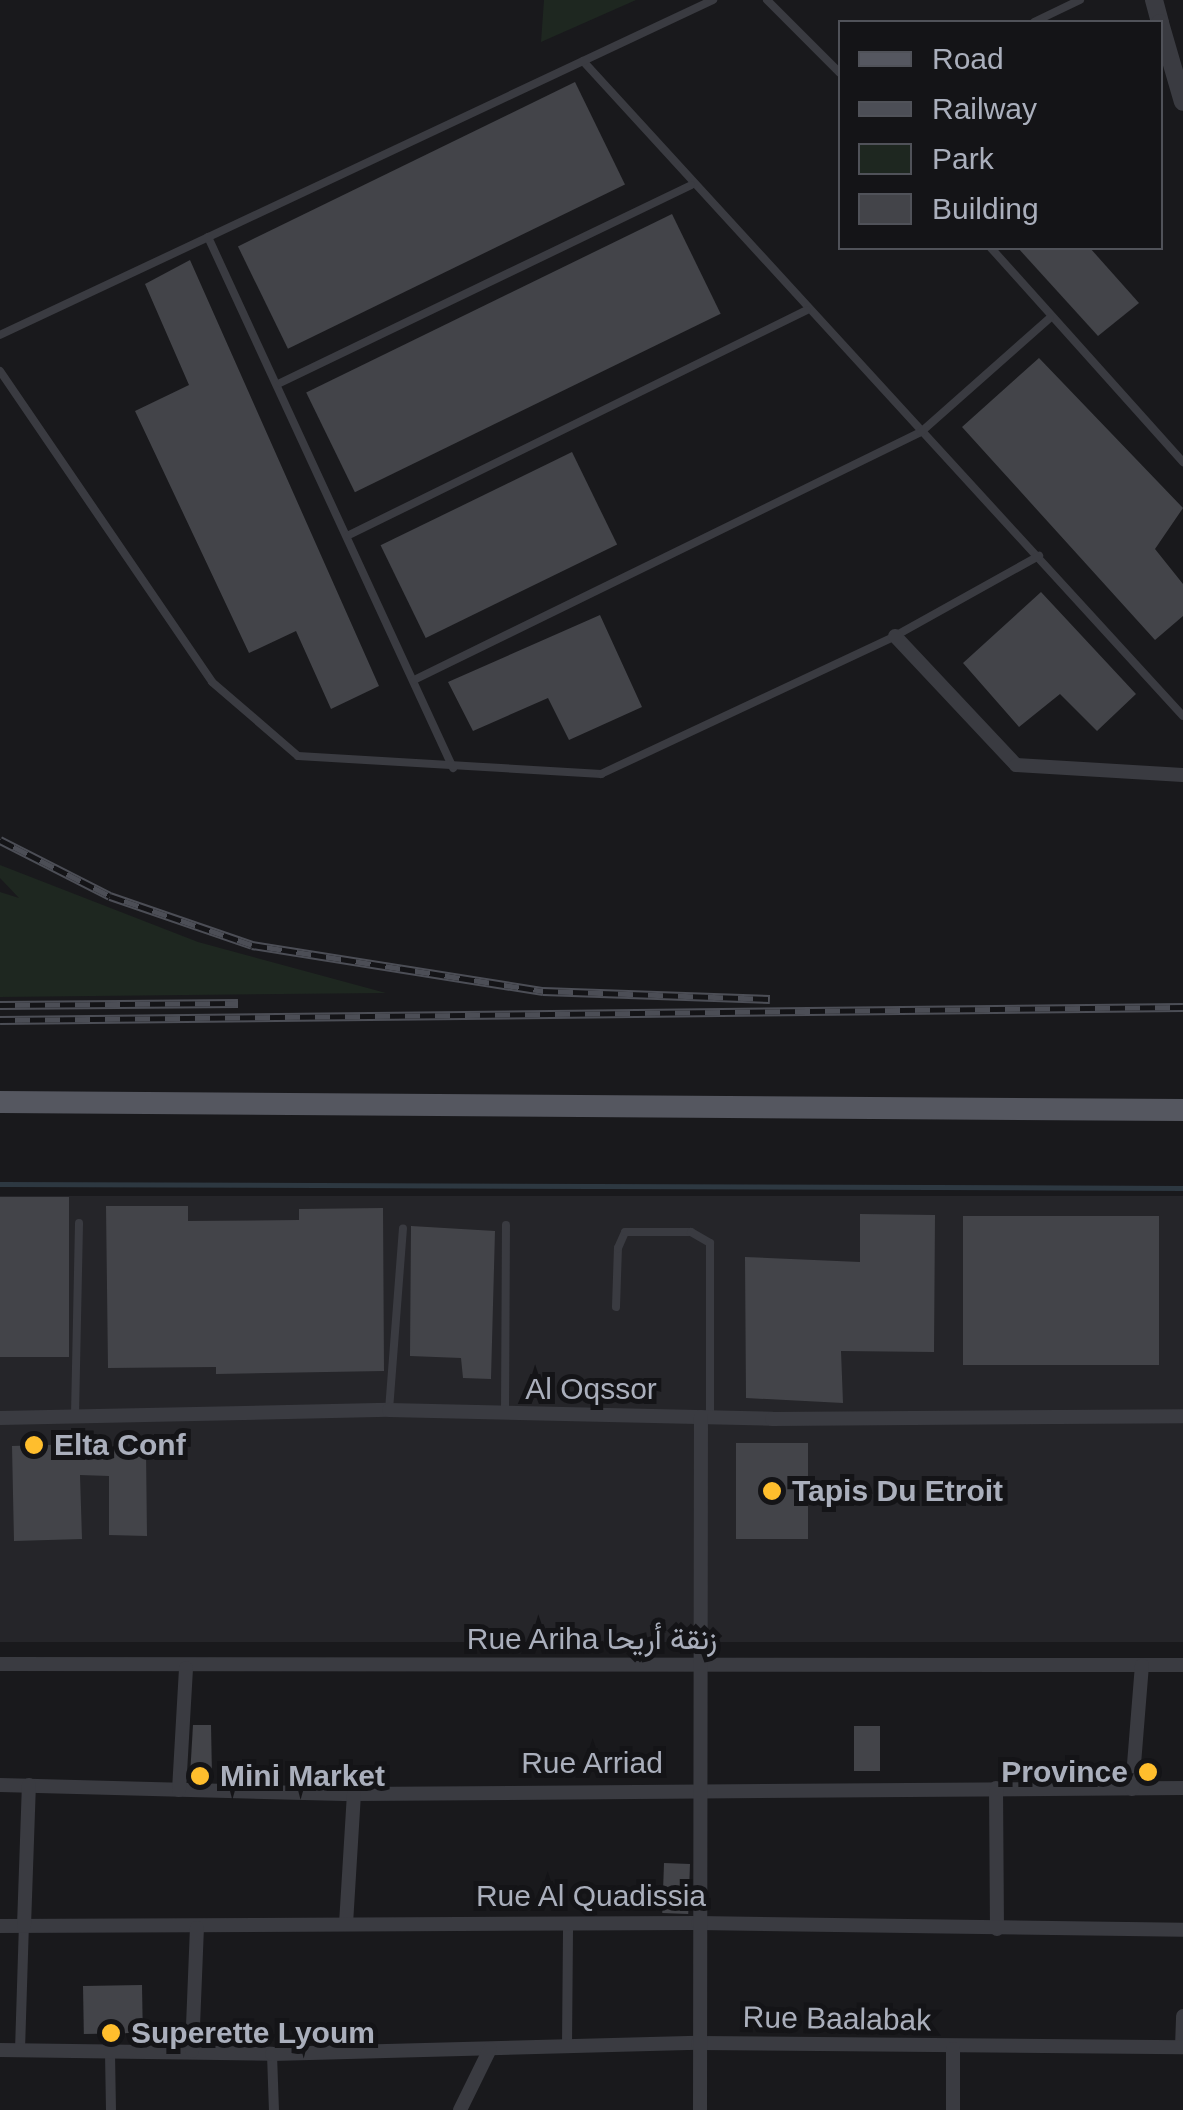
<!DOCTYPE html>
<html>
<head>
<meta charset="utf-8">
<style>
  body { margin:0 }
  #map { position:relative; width:1183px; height:2110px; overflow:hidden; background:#19191c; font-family:Helvetica,Vazirmatn,sans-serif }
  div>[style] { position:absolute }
  .built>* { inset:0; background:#252529; transform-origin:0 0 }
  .green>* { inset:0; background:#1e2720 }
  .stream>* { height:5px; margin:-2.5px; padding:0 2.5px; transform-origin:2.5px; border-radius:2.5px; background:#2d3841 }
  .building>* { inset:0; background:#434449; transform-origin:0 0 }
  .service>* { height:8px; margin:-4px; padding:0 4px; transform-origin:4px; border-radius:4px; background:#3a3b41 }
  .pedestrian>* { height:10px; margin:-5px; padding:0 5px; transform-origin:5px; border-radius:5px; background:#3a3b41 }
  .minor>* { height:14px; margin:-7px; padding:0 7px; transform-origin:7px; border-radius:7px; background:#3a3b41 }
  .tertiary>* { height:18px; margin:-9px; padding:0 9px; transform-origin:9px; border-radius:9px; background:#3a3b41 }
  .primary>* { height:22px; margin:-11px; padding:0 11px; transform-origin:11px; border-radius:11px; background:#555760 }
  .rail>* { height:9px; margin-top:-4.5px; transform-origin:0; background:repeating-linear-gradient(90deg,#141417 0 15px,#4c4e56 0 30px); box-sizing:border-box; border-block:2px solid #4c4e56 }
  .dots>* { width:28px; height:28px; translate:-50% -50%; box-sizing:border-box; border:5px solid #141417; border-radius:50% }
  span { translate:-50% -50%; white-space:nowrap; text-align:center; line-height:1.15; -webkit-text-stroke:10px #141417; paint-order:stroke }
  .street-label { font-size:30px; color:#aaafbc }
  .poi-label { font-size:30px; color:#aaafbc; font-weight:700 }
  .left { translate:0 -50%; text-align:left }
  .right { translate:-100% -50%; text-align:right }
  .legend { position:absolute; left:838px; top:20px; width:325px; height:230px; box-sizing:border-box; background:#141417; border:2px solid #505259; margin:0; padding:12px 18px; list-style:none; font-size:30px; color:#aaafbc }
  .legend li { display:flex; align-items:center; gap:20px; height:50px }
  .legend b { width:50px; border:2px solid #505259 }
</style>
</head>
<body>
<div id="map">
  <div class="built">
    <i style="left:0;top:1196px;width:1183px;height:446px"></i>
  </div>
  <div class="green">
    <i style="clip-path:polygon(544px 0,636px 0,541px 42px)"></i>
    <i style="clip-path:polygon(0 865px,198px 942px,386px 993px,0 997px,0 892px,19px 898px,0 878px)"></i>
  </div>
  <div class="stream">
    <i style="left:0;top:1184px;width:1183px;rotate:0.19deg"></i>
  </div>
  <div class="building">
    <i style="left:575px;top:82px;width:114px;height:375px;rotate:64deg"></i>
    <i style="left:672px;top:214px;width:111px;height:407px;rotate:64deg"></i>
    <i style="clip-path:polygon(1018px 248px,1090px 248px,1139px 303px,1098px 336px)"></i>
    <i style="clip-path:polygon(190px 260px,379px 686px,331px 709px,296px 631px,249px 653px,135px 411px,189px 385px,145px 284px)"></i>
    <i style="clip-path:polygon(1039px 358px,1183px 508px,1155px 549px,1183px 584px,1183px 616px,1155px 640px,962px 427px)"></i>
    <i style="left:572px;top:452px;width:103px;height:213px;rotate:64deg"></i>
    <i style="clip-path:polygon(1041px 592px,1136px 694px,1097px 731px,1060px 694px,1019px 727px,963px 663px)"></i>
    <i style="clip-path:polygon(600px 615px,642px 707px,569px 740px,548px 698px,473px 731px,448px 682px)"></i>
    <i style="left:69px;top:1197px;width:160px;height:69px;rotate:90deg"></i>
    <i style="clip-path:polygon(106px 1206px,188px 1206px,188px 1221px,299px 1220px,299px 1209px,383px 1208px,384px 1371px,216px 1374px,216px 1367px,108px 1368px)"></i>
    <i style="clip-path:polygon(860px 1214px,935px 1215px,934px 1352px,841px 1351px,843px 1403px,746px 1398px,745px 1257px,860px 1262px)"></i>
    <i style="left:963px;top:1216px;width:196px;height:149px"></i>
    <i style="clip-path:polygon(411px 1226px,495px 1231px,491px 1379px,463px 1378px,461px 1358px,410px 1356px)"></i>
    <i style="left:736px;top:1443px;width:72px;height:96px"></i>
    <i style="clip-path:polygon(80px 1444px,146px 1450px,147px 1536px,109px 1535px,109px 1476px,80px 1475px,82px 1539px,14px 1541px,12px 1446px)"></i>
    <i style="clip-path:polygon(193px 1725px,211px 1725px,212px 1776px,190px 1776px)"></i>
    <i style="left:854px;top:1726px;width:26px;height:45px"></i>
    <i style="left:664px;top:1863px;width:26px;height:50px;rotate:2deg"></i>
    <i style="left:142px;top:1985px;width:48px;height:59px;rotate:89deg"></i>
  </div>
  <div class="service">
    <i style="left:767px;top:0;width:103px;rotate:45deg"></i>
    <i style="left:1034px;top:22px;width:51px;rotate:-25.6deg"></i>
    <i style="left:583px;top:61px;width:888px;rotate:47.51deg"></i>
    <i style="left:208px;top:237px;width:585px;rotate:65.23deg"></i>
    <i style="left:991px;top:248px;width:288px;rotate:48.1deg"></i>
    <i style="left:0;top:335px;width:788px;rotate:-25.17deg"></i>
    <i style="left:0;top:371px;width:376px;rotate:55.7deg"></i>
    <i style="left:212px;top:682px;width:113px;rotate:40.7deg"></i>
    <i style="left:298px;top:756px;width:304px;rotate:3.4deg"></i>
    <i style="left:601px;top:774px;width:325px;rotate:-25.1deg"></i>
    <i style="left:895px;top:636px;width:165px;rotate:-29.1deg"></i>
    <i style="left:280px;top:383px;width:456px;rotate:-25.7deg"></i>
    <i style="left:349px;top:535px;width:510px;rotate:-26.16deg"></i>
    <i style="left:414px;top:680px;width:564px;rotate:-26.07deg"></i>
    <i style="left:921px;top:432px;width:172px;rotate:-41.5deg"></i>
    <i style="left:616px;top:1307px;width:59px;rotate:-88.1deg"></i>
    <i style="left:618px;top:1248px;width:17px;rotate:-66deg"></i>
    <i style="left:625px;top:1232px;width:66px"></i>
    <i style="left:691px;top:1232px;width:22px;rotate:30deg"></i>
    <i style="left:710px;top:1243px;width:174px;rotate:90deg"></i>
    <i style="left:389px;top:1410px;width:182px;rotate:-85.6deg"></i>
    <i style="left:505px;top:1412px;width:187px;rotate:-89.7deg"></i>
    <i style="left:75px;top:1415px;width:192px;rotate:-88.8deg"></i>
  </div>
  <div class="pedestrian">
    <i style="left:567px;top:2046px;width:122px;rotate:-89.5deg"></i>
    <i style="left:20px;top:2050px;width:124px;rotate:-88.2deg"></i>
    <i style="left:110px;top:2053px;width:57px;rotate:89deg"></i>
    <i style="left:272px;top:2054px;width:56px;rotate:88deg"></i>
  </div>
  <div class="minor">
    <i style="left:895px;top:636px;width:177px;rotate:46.8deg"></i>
    <i style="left:1016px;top:765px;width:167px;rotate:3.4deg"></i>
    <i style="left:0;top:1418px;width:389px;rotate:-1.2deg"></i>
    <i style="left:389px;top:1410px;width:383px;rotate:1.3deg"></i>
    <i style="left:772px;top:1419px;width:411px;rotate:-0.4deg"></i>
    <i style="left:0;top:1664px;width:1183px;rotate:0.05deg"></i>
    <i style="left:0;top:1785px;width:354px;rotate:1.5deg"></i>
    <i style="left:354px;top:1794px;width:829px;rotate:-0.41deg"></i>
    <i style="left:996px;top:1788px;width:141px;rotate:89.6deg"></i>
    <i style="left:1132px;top:1789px;width:124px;rotate:-85.4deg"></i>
    <i style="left:179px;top:1790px;width:122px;rotate:-86.7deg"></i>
    <i style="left:346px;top:1924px;width:130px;rotate:-86.5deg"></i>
    <i style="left:0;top:1926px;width:698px;rotate:-0.25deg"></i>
    <i style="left:698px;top:1923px;width:485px;rotate:0.8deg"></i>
    <i style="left:24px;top:1926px;width:141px;rotate:-88deg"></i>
    <i style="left:1182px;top:2047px;width:31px;rotate:-88deg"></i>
    <i style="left:0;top:2050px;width:272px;rotate:0.8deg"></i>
    <i style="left:272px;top:2054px;width:426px;rotate:-1.5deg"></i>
    <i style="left:698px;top:2043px;width:485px;rotate:0.5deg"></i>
    <i style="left:192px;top:2051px;width:123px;rotate:-87.7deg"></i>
    <i style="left:460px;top:2110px;width:68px;rotate:-63.8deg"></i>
    <i style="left:700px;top:2110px;width:693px;rotate:-89.92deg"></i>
    <i style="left:953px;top:2110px;width:61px;rotate:-90deg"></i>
  </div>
  <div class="tertiary">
    <i style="left:1154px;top:0;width:23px;rotate:75deg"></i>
    <i style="left:1160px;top:23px;width:82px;rotate:73.8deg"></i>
  </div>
  <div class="primary">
    <i style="left:0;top:1102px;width:1183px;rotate:0.39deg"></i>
  </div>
  <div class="rail">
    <i style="left:0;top:840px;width:123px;rotate:27deg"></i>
    <i style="left:110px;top:896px;width:150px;rotate:19deg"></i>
    <i style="left:252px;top:945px;width:295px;rotate:9deg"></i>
    <i style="left:543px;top:991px;width:227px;rotate:2deg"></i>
    <i style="left:0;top:1005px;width:238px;rotate:-0.5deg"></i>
    <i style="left:0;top:1020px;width:1183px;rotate:-0.63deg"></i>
  </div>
  <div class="dots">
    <i style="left:34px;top:1445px;background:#ffbe2d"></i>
    <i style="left:772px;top:1491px;background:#ffbe2d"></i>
    <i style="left:1148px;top:1772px;background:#ffbe2d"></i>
    <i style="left:200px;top:1776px;background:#ffbe2d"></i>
    <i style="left:111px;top:2033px;background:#ffbe2d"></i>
  </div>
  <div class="street-label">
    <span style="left:591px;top:1389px">Al Oqssor</span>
    <span style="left:592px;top:1639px">Rue Ariha زنقة أريحا</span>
    <span style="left:592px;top:1763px">Rue Arriad</span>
    <span style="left:591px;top:1896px">Rue Al Quadissia</span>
    <span style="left:837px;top:2019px;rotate:1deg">Rue Baalabak</span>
  </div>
  <div class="poi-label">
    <span class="left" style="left:54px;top:1445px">Elta Conf</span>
    <span class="left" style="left:792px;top:1491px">Tapis Du Etroit</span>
    <span class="right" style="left:1128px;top:1772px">Province</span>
    <span class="left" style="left:220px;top:1776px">Mini Market</span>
    <span class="left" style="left:131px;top:2033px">Superette Lyoum</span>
  </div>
  <ul class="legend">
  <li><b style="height:12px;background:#555760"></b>Road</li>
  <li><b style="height:12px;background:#4c4e56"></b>Railway</li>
  <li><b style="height:28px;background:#1e2720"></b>Park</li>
  <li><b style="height:28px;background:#434449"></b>Building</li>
  </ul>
</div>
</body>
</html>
